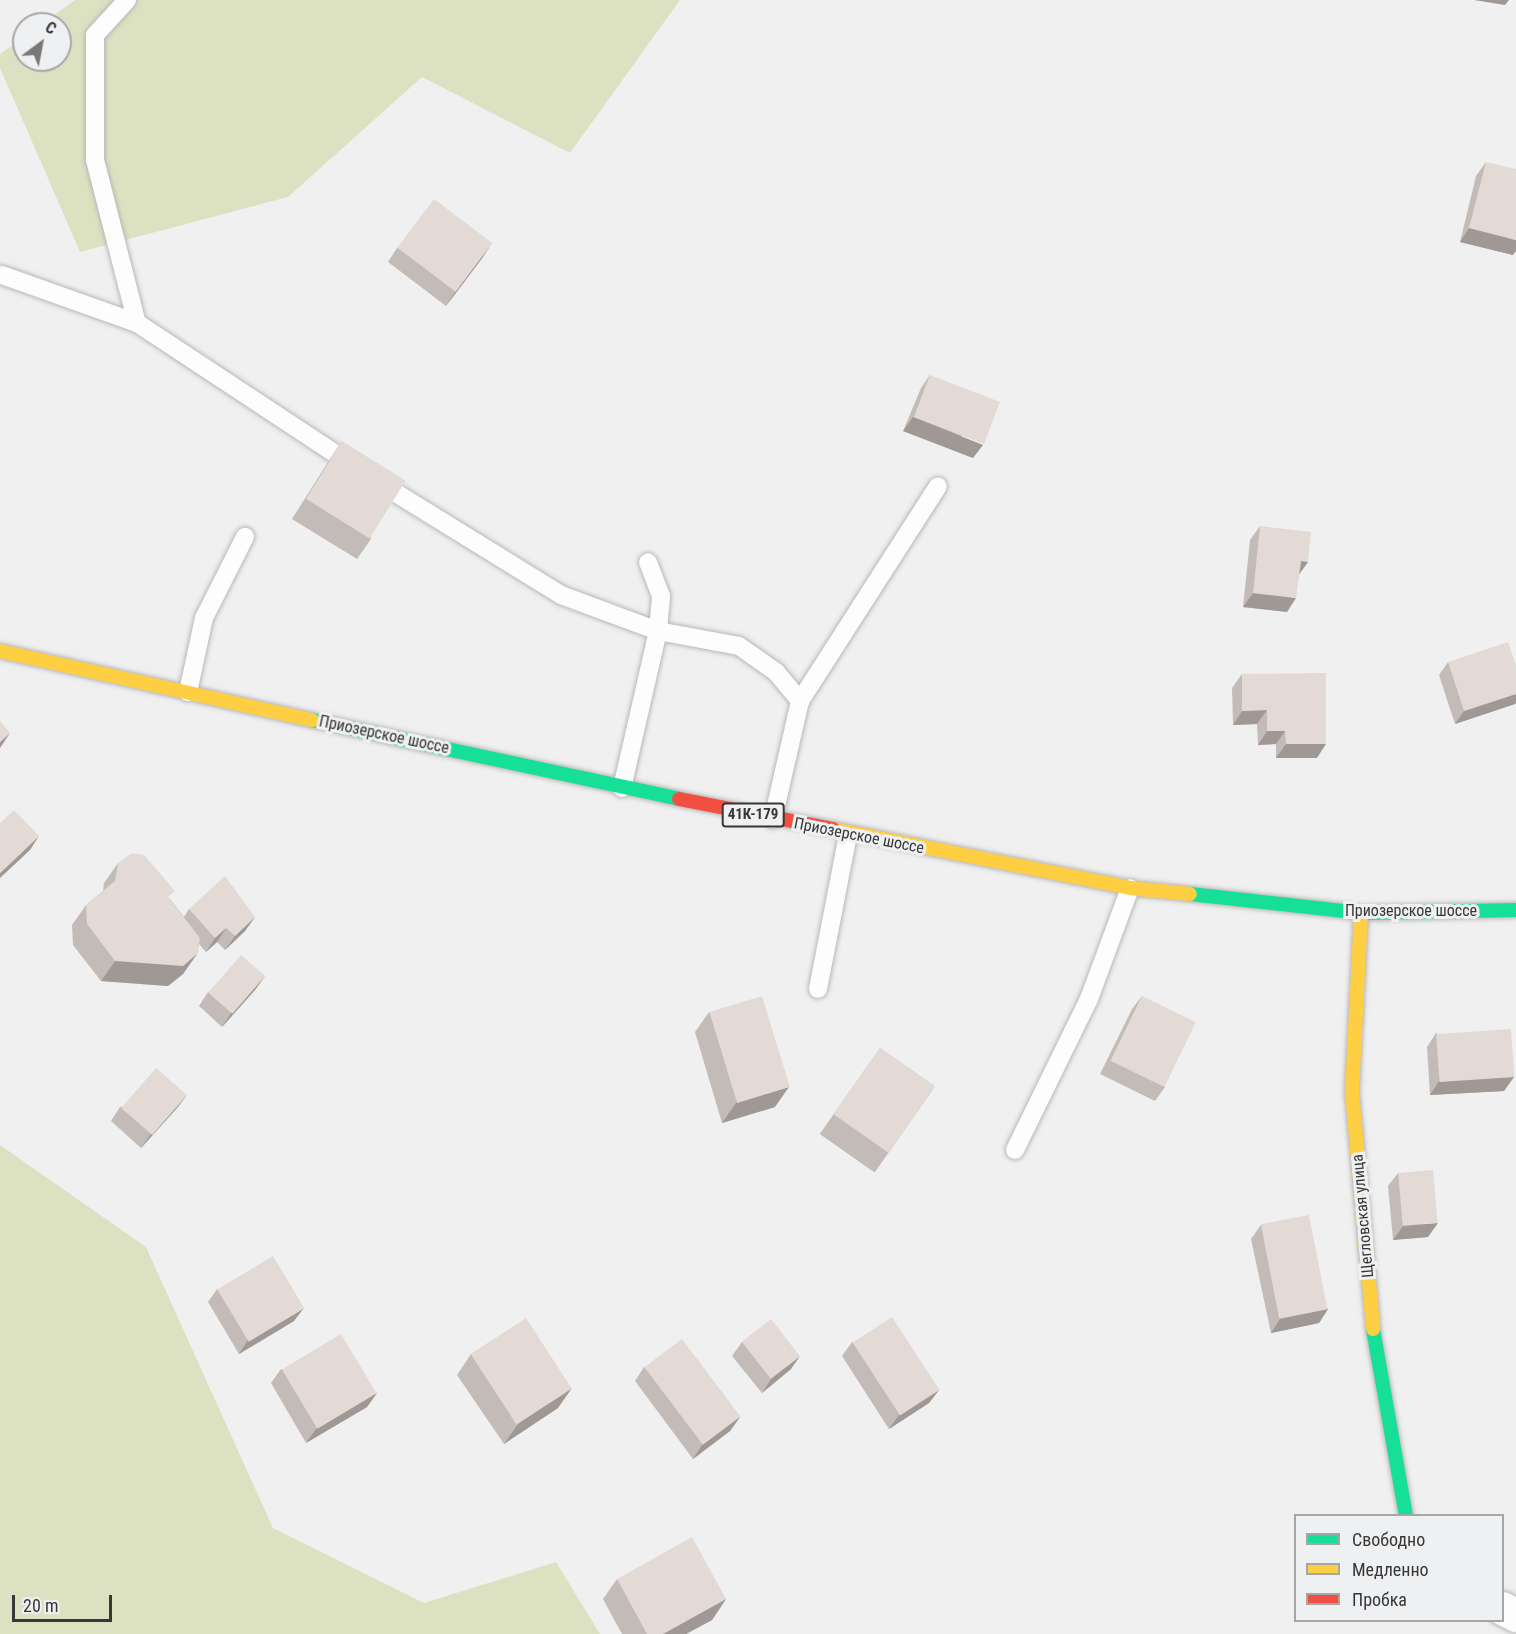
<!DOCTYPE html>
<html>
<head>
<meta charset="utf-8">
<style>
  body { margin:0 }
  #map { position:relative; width:1516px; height:1634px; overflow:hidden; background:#f0f0f1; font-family:"Roboto Condensed",sans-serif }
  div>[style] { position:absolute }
  .green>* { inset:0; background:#dce2c1 }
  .roads { filter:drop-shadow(0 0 2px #b8b8b8) drop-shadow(0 0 2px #b8b8b8) }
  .lane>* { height:18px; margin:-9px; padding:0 9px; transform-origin:9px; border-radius:9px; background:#fdfdfd }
  .street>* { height:33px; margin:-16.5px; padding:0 16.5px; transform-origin:16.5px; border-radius:16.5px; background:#fdfdfd }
  .fast>* { height:14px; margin:-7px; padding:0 7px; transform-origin:7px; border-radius:7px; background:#16e098 }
  .slow>* { height:14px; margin:-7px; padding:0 7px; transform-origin:7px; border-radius:7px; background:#ffcf43 }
  .jam>* { height:14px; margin:-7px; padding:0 7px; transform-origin:7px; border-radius:7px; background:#f24e42 }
  .wall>* { inset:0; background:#c3bbb7; transform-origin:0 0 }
  .shaded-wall>* { inset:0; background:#9f9895 }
  .building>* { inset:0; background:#e3d9d5; transform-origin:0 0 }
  span { translate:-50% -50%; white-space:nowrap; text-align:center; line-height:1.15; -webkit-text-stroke:6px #eff0f2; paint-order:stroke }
  .shield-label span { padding:2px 4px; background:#eff0f2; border:2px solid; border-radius:4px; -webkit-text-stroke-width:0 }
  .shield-label { font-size:15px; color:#373738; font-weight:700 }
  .street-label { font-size:16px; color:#373738 }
  .legend { position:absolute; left:1294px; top:1514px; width:210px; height:108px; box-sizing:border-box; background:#eff0f2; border:2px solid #a5a6a8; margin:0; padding:8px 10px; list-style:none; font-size:18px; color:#373738 }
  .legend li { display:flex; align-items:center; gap:12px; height:30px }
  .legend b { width:30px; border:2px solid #a5a6a8 }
  .north { position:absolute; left:12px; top:12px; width:60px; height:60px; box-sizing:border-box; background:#eff0f2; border:2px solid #a5a6a8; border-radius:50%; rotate:32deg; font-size:16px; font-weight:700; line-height:24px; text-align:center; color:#373738 }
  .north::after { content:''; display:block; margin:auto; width:21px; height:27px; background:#787879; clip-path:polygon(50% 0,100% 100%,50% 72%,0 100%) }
  .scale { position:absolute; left:12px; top:1595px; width:100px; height:27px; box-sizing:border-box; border:3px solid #373738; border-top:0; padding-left:8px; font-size:18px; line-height:21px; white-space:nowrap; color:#373738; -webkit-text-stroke:4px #eff0f2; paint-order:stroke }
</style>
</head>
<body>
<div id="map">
  <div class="green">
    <i style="clip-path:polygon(75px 0,680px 0,570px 153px,422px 77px,288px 197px,80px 252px,0 68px,0 54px,24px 37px,24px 60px,60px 60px,60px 24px,42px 24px)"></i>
    <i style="clip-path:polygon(0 1145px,146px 1247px,273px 1528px,424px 1603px,556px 1562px,600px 1634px,0 1634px)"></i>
  </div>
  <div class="roads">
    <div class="lane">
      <i style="left:127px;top:0;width:47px;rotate:132.4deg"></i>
      <i style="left:95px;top:35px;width:125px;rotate:90deg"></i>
      <i style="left:95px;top:160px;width:168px;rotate:75.6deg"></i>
      <i style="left:2px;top:275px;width:143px;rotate:19.6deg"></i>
      <i style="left:137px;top:323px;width:258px;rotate:33.4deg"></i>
      <i style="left:378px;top:482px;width:215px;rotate:31.7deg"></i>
      <i style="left:561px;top:595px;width:103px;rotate:20.4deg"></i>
      <i style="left:658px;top:631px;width:82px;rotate:10.5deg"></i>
      <i style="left:739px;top:646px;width:45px;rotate:35.1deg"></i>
      <i style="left:776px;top:672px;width:38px;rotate:50deg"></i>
      <i style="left:188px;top:692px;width:76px;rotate:-77.8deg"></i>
      <i style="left:204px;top:618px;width:91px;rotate:-63.2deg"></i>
      <i style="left:622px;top:788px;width:161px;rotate:-77.1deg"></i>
      <i style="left:658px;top:631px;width:35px;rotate:-85deg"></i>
      <i style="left:661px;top:596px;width:36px;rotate:-111deg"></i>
      <i style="left:773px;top:819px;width:121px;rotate:-77.1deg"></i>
      <i style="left:800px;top:701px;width:255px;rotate:-57.3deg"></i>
      <i style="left:818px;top:989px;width:157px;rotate:-79deg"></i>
      <i style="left:1015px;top:1150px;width:168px;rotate:-63.9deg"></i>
      <i style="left:1089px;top:999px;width:118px;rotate:-69.7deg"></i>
    </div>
    <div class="street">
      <i style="left:1502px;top:1608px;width:16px;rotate:27deg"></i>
    </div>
    <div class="fast">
      <i style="left:312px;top:720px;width:375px;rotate:12.1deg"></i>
      <i style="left:1190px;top:894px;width:172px;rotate:6.3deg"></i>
      <i style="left:1361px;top:913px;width:155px;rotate:-1.1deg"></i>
      <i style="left:1373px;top:1329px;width:190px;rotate:80deg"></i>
    </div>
    <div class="slow">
      <i style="left:0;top:651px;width:320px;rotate:12.5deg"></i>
      <i style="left:833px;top:829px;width:303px;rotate:11.2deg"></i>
      <i style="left:1130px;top:888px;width:60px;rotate:5.7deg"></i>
      <i style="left:1361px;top:913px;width:179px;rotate:92.9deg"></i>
      <i style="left:1352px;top:1092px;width:238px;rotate:84.9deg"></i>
    </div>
    <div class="jam">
      <i style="left:679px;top:799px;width:157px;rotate:11deg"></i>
    </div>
  </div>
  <div class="wall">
    <i style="clip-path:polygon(1486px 162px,1513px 255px,1460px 242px,1476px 176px)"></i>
    <i style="clip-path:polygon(397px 248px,483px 257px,446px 306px,388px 262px)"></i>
    <i style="clip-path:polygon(930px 375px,973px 458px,903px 431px,921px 388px)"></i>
    <i style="clip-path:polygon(342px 441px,371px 539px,357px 559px,292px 519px,328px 462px)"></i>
    <i style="clip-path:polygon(1260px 526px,1308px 562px,1299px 574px,1287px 612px,1243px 607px,1250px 540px)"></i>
    <i style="clip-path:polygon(1448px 662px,1516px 694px,1516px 703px,1515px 704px,1455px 724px,1439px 675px)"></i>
    <i style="clip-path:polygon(1242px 674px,1317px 758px,1276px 758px,1276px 744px,1258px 745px,1257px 724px,1233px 725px,1232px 688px)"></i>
    <i style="clip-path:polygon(118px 863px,170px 899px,184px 917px,189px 909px,255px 917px,245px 931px,225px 950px,217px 942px,206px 952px,199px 944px,197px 954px,183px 974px,168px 986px,101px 981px,73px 945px,72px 925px,86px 905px,103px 891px,104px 883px)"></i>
    <i style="clip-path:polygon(265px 976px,255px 990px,222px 1027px,199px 1006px,208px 992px)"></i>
    <i style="clip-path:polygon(1142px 996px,1165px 1087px,1155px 1101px,1100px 1074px,1132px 1009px)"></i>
    <i style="clip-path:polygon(709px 1012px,775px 1107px,722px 1123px,695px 1032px)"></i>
    <i style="clip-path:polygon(1436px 1033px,1514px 1077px,1504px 1091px,1430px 1095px,1427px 1047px)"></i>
    <i style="left:880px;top:1048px;width:67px;height:105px;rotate:35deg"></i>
    <i style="clip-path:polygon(187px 1095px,177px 1108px,141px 1148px,111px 1121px,120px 1107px)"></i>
    <i style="clip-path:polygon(1398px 1173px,1428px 1237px,1393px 1240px,1388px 1186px)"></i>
    <i style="clip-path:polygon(1261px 1225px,1328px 1309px,1319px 1323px,1271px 1333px,1251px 1239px)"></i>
    <i style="clip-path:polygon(217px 1289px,294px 1321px,239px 1354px,208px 1302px)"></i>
    <i style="clip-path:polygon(742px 1342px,791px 1369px,762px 1393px,732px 1356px)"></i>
    <i style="clip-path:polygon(852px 1342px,939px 1390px,929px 1403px,889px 1429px,842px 1356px)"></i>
    <i style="clip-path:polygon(471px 1354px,558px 1408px,504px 1444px,457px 1375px)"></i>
    <i style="clip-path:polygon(644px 1367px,740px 1417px,730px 1431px,693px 1459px,635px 1381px)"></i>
    <i style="clip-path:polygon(281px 1369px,377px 1393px,367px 1407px,306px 1443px,271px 1383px)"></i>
    <i style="clip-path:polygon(617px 1579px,726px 1599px,712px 1620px,686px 1634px,622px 1634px,603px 1599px)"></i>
  </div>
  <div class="shaded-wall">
    <i style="clip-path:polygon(1474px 0,1509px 0,1505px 5px)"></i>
    <i style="clip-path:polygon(1469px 228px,1516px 240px,1516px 251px,1513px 255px,1460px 242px)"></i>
    <i style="clip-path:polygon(492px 243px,483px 257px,446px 306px,455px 292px)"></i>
    <i style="clip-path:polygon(913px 417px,983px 445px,973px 458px,903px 431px)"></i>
    <i style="clip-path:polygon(1301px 561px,1308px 562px,1298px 576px)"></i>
    <i style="clip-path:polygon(1253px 593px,1296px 598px,1287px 612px,1243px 607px)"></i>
    <i style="clip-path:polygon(1516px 694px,1516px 703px,1515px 704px,1455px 724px,1464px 711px)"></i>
    <i style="clip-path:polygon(1267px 710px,1257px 724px,1233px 725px,1242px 711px)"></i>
    <i style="clip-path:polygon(1267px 731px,1285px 731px,1276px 744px,1258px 745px)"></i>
    <i style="clip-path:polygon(10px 733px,0 748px,0 742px)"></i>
    <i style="clip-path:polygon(1286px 744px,1326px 744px,1317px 758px,1276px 758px)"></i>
    <i style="clip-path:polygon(39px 836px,30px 850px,0 878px,0 873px)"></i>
    <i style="clip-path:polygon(255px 917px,245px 931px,225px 950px,235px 936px)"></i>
    <i style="clip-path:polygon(226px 928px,217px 942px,206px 952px,215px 938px)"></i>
    <i style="clip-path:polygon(197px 954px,183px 974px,168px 986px,101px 981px,115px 961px)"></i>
    <i style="clip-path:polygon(265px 976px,255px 990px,222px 1027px,231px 1013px)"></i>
    <i style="clip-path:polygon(1514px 1077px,1504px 1091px,1430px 1095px,1439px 1081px)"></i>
    <i style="clip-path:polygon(789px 1087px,775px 1107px,722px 1123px,736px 1103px)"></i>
    <i style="clip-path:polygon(187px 1095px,177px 1108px,141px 1148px,150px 1135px)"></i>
    <i style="clip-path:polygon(1438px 1223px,1428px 1237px,1393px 1240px,1403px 1226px)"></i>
    <i style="clip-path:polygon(304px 1308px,294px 1321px,239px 1354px,248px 1340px)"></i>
    <i style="clip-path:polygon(1328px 1309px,1319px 1323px,1271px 1333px,1280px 1319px)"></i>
    <i style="clip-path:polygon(800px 1356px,791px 1369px,762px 1393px,771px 1379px)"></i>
    <i style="clip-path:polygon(572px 1388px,558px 1408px,504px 1444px,518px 1424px)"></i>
    <i style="clip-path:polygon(939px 1390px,929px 1403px,889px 1429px,899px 1415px)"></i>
    <i style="clip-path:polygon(377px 1393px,367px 1407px,306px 1443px,316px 1429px)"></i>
    <i style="clip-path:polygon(740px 1417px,730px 1431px,693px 1459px,702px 1445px)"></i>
    <i style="clip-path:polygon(726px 1599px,712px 1620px,686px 1634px,663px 1634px)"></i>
  </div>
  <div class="building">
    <i style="clip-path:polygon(1486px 162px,1516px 169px,1516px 240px,1469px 228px)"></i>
    <i style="left:434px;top:199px;width:73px;height:61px;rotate:37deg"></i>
    <i style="left:930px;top:375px;width:75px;height:45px;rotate:21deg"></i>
    <i style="left:342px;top:441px;width:75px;height:68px;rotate:32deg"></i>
    <i style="clip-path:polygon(1260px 526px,1311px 532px,1308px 562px,1301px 561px,1296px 598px,1253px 593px)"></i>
    <i style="clip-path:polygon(1508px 642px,1516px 665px,1516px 694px,1464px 711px,1448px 662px)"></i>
    <i style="clip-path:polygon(1326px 673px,1326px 744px,1286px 744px,1285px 731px,1267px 731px,1267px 710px,1242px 711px,1242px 674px)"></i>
    <i style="clip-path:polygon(0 721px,10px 733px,0 742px)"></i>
    <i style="clip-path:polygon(14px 810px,39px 836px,0 873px,0 823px)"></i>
    <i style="clip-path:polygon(132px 853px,144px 855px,175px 891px,168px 897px,200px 938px,197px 954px,183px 966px,115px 961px,87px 924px,86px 905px,115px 881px,118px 863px)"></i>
    <i style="clip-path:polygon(225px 876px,255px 917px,235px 936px,226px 928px,215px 938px,189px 909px)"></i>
    <i style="left:241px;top:955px;width:32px;height:50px;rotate:41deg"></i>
    <i style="left:762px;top:996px;width:95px;height:55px;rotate:73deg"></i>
    <i style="left:1142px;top:996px;width:60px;height:72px;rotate:26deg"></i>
    <i style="left:1511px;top:1029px;width:48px;height:75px;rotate:86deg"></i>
    <i style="left:880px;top:1048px;width:67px;height:81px;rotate:35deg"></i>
    <i style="left:156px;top:1068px;width:41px;height:53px;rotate:41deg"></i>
    <i style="left:1433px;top:1170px;width:53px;height:35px;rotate:85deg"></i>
    <i style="left:1309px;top:1215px;width:96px;height:49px;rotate:79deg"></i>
    <i style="left:273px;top:1256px;width:61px;height:65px;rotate:59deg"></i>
    <i style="left:892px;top:1317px;width:87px;height:47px;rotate:57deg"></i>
    <i style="left:526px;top:1318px;width:84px;height:66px;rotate:57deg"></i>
    <i style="left:771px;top:1319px;width:47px;height:37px;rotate:52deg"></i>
    <i style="left:341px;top:1334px;width:69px;height:69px;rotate:59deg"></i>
    <i style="left:682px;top:1339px;width:97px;height:47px;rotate:53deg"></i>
    <i style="clip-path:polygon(692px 1537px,726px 1599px,663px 1634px,647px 1634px,617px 1579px)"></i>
  </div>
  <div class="shield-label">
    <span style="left:753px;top:815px">41К-179</span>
  </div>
  <div class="street-label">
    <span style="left:384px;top:735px;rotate:12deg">Приозерское шоссе</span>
    <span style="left:859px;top:836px;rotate:11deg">Приозерское шоссе</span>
    <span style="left:1411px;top:911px">Приозерское шоссе</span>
    <span style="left:1363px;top:1216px;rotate:-95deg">Щегловская улица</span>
  </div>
  <ul class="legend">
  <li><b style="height:8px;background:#16e098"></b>Свободно</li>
  <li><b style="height:8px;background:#ffcf43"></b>Медленно</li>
  <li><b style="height:8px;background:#f24e42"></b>Пробка</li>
  </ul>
  <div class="north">С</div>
  <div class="scale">20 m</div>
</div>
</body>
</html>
